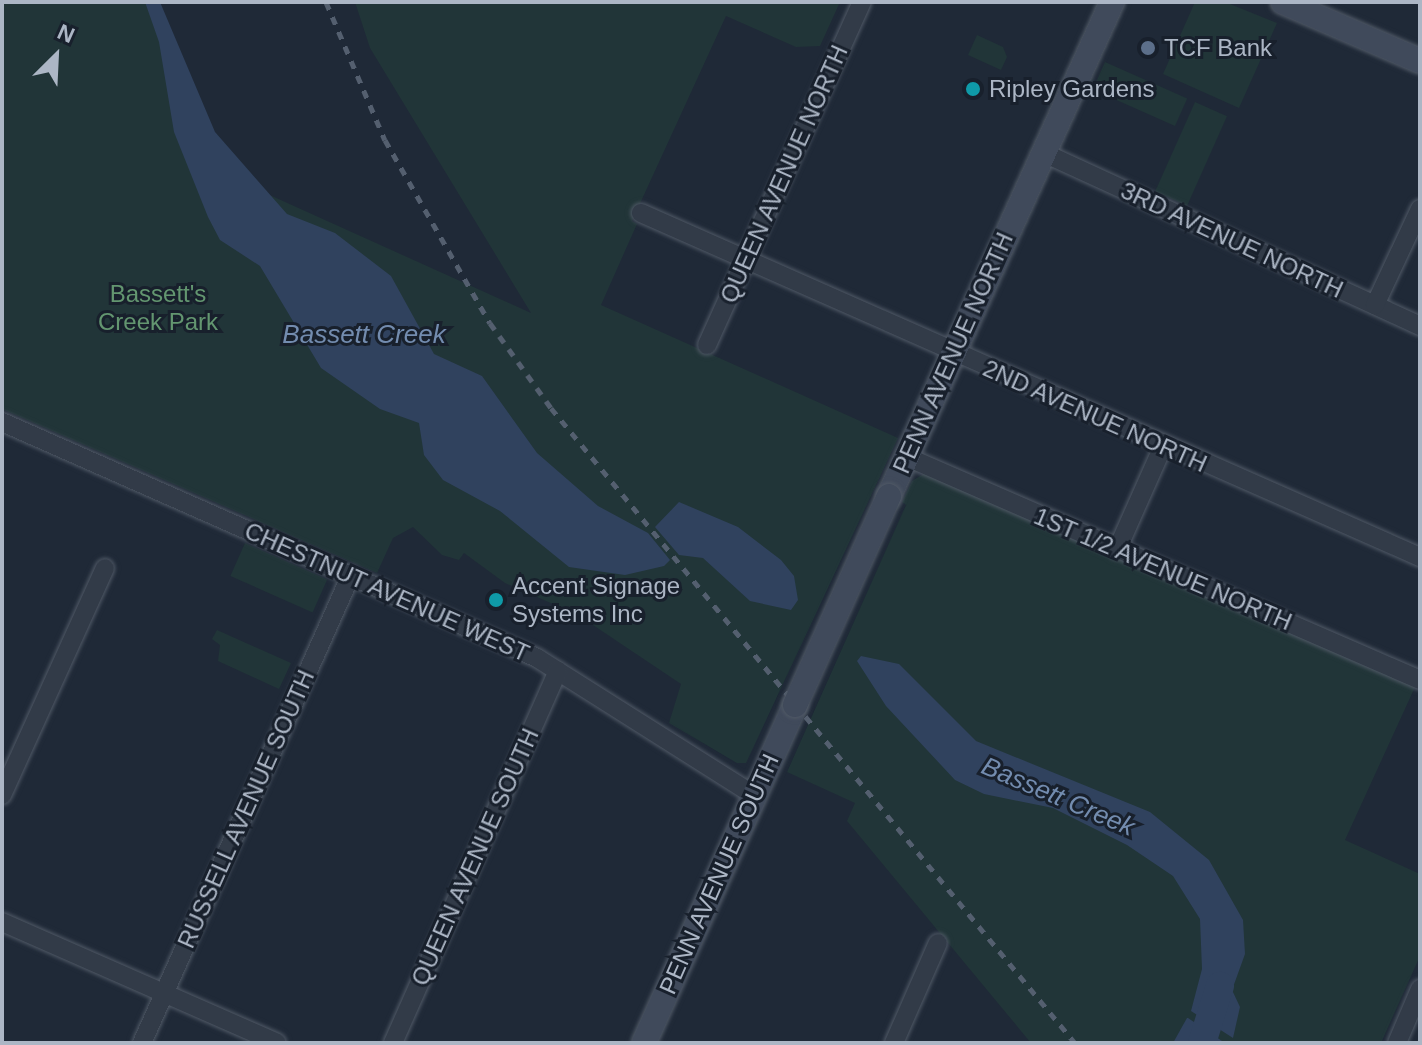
<!DOCTYPE html>
<html>
<head>
<meta charset="utf-8">
<style>
  body { margin:0 }
  #map { position:relative; width:1422px; height:1045px; overflow:hidden; background:#1f2937; font-family:Arial,sans-serif }
  div>[style] { position:absolute }
  .green>* { inset:0; background:#213538; transform-origin:0 0 }
  .water>* { inset:0; background:#30425e }
  .river>* { height:28px; margin:-14px; padding:0 14px; transform-origin:14px; border-radius:14px; background:#30425e }
  .roads { filter:drop-shadow(0 0 2px #505966) drop-shadow(0 0 2px #505966) }
  .street>* { height:18px; margin:-9px; padding:0 9px; transform-origin:9px; border-radius:9px; background:#323b48 }
  .secondary>* { height:24px; margin:-12px; padding:0 12px; transform-origin:12px; border-radius:12px; background:#404a5b }
  .rail>* { height:5px; margin-top:-2.5px; transform-origin:0; background:repeating-linear-gradient(90deg,#545f6f 0 8px,transparent 0 16px) }
  .bridges { filter:drop-shadow(0 0 2px #505966) drop-shadow(0 0 2px #505966) }
  .secondary-bridge>* { height:24px; margin:-12px; padding:0 12px; transform-origin:12px; border-radius:12px; background:#404a5b }
  .dots>* { width:22px; height:22px; translate:-50% -50%; box-sizing:border-box; border:4px solid #18202c; border-radius:50% }
  span { translate:-50% -50%; white-space:nowrap; text-align:center; line-height:1.15; -webkit-text-stroke:6px #18202c; paint-order:stroke }
  .poi-label { font-size:24px; color:#acb6c5 }
  .left { translate:0 -50%; text-align:left }
  .street-label { font-size:24px; color:#acb6c5 }
  .park-label { font-size:24px; color:#639670 }
  .water-label { font-size:26px; color:#738caf; font-style:italic }
  .frame { position:absolute; inset:0; border:4px solid #acb6c5; pointer-events:none }
  .north { position:absolute; left:16px; top:16px; width:80px; height:80px; -webkit-text-stroke:6px #18202c; paint-order:stroke; rotate:24deg; font-size:22px; font-weight:700; line-height:32px; text-align:center; color:#acb6c5 }
  .north::after { content:''; display:block; margin:auto; width:28px; height:36px; background:#acb6c5; clip-path:polygon(50% 0,100% 100%,50% 72%,0 100%) }
</style>
</head>
<body>
<div id="map">
  <div class="green">
    <i style="clip-path:polygon(2px 2px,158px 2px,212px 139px,263px 192px,531px 313px,370px 48px,355px 2px,840px 2px,820px 46px,796px 47px,726px 16px,632px 221px,637px 224px,601px 305px,898px 438px,746px 763px,737px 763px,669px 723px,681px 684px,578px 615px,505px 583px,464px 553px,459px 560px,442px 555px,413px 527px,393px 538px,377px 573px,2px 409px)"></i>
    <i style="clip-path:polygon(1195px 2px,1225px 2px,1277px 23px,1239px 108px,1163px 74px)"></i>
    <i style="clip-path:polygon(977px 35px,1003px 47px,1007px 57px,1001px 70px,968px 55px)"></i>
    <i style="left:1105px;top:62px;width:90px;height:30px;rotate:24deg"></i>
    <i style="left:1195px;top:102px;width:35px;height:98px;rotate:24deg"></i>
    <i style="clip-path:polygon(925px 473px,1415px 687px,1345px 840px,1420px 874px,1420px 956px,1381px 1043px,1031px 1043px,847px 821px,855px 803px,787px 772px,906px 505px,902px 502px,912px 481px)"></i>
    <i style="left:245px;top:543px;width:90px;height:36px;rotate:24deg"></i>
    <i style="clip-path:polygon(217px 630px,291px 663px,279px 689px,218px 661px,220px 645px,212px 639px)"></i>
  </div>
  <div class="water">
    <i style="clip-path:polygon(145px 2px,160px 2px,215px 132px,287px 214px,335px 233px,391px 276px,434px 354px,482px 376px,537px 453px,598px 506px,648px 533px,670px 560px,664px 566px,625px 575px,569px 567px,500px 511px,443px 480px,424px 455px,419px 423px,380px 409px,321px 368px,260px 266px,220px 240px,208px 217px,174px 132px,159px 42px)"></i>
    <i style="clip-path:polygon(679px 502px,738px 527px,781px 560px,794px 576px,798px 600px,791px 610px,750px 601px,703px 558px,679px 555px,655px 527px)"></i>
    <i style="clip-path:polygon(861px 656px,899px 664px,976px 741px,1150px 812px,1209px 860px,1243px 920px,1245px 954px,1232px 990px,1240px 1007px,1233px 1038px,1191px 1011px,1202px 969px,1200px 919px,1173px 876px,1127px 845px,1053px 808px,984px 794px,955px 780px,886px 706px,857px 661px)"></i>
    <i style="clip-path:polygon(1187px 1018px,1188px 1018px,1225px 1043px,1173px 1043px)"></i>
  </div>
  <div class="river">
    <i style="left:1202px;top:1043px;width:60px;rotate:-72.5deg"></i>
  </div>
  <div class="roads">
    <div class="street">
      <i style="left:1044px;top:153px;width:414px;rotate:24.7deg"></i>
      <i style="left:641px;top:213px;width:852px;rotate:23.83deg"></i>
      <i style="left:1375px;top:305px;width:106px;rotate:-64.9deg"></i>
      <i style="left:707px;top:345px;width:376px;rotate:-65.7deg"></i>
      <i style="left:2px;top:422px;width:585px;rotate:23.8deg"></i>
      <i style="left:537px;top:658px;width:257px;rotate:32.3deg"></i>
      <i style="left:907px;top:457px;width:559px;rotate:23.49deg"></i>
      <i style="left:1117px;top:550px;width:114px;rotate:-66.1deg"></i>
      <i style="left:2px;top:795px;width:249px;rotate:-65.6deg"></i>
      <i style="left:2px;top:922px;width:300px;rotate:23.7deg"></i>
      <i style="left:142px;top:1043px;width:513px;rotate:-65.94deg"></i>
      <i style="left:393px;top:1043px;width:407px;rotate:-66.1deg"></i>
      <i style="left:894px;top:1043px;width:109px;rotate:-66.3deg"></i>
      <i style="left:1397px;top:1043px;width:59px;rotate:-66.9deg"></i>
    </div>
    <div class="secondary">
      <i style="left:1283px;top:2px;width:149px;rotate:23.3deg"></i>
      <i style="left:889px;top:496px;width:542px;rotate:-65.7deg"></i>
      <i style="left:644px;top:1043px;width:370px;rotate:-65.9deg"></i>
    </div>
  </div>
  <div class="rail">
    <i style="left:326px;top:2px;width:150px;rotate:66.9deg"></i>
    <i style="left:385px;top:140px;width:211px;rotate:60.2deg"></i>
    <i style="left:490px;top:323px;width:105px;rotate:54.3deg"></i>
    <i style="left:551px;top:408px;width:823px;rotate:50.47deg"></i>
  </div>
  <div class="bridges">
    <div class="secondary-bridge">
      <i style="left:795px;top:705px;width:229px;rotate:-65.8deg"></i>
    </div>
  </div>
  <div class="dots">
    <i style="left:1148px;top:48px;background:#5c6f8a"></i>
    <i style="left:973px;top:89px;background:#0f9aa8"></i>
    <i style="left:496px;top:600px;background:#0f9aa8"></i>
  </div>
  <div class="poi-label">
    <span class="left" style="left:1164px;top:48px">TCF Bank</span>
    <span class="left" style="left:989px;top:89px">Ripley Gardens</span>
    <span class="left" style="left:512px;top:600px">Accent Signage<br>Systems Inc</span>
  </div>
  <div class="street-label">
    <span style="left:784px;top:174px;rotate:-66deg">QUEEN AVENUE NORTH</span>
    <span style="left:1232px;top:240px;rotate:25deg">3RD AVENUE NORTH</span>
    <span style="left:953px;top:353px;rotate:-66deg">PENN AVENUE NORTH</span>
    <span style="left:1095px;top:416px;rotate:24deg">2ND AVENUE NORTH</span>
    <span style="left:1163px;top:569px;rotate:23deg">1ST 1/2 AVENUE NORTH</span>
    <span style="left:387px;top:592px;rotate:24deg">CHESTNUT AVENUE WEST</span>
    <span style="left:246px;top:809px;rotate:-66deg">RUSSELL AVENUE SOUTH</span>
    <span style="left:475px;top:857px;rotate:-66deg">QUEEN AVENUE SOUTH</span>
    <span style="left:719px;top:874px;rotate:-66deg">PENN AVENUE SOUTH</span>
  </div>
  <div class="park-label">
    <span style="left:158px;top:308px">Bassett's<br>Creek Park</span>
  </div>
  <div class="water-label">
    <span style="left:364px;top:335px">Bassett Creek</span>
    <span style="left:1058px;top:797px;rotate:23deg">Bassett Creek</span>
  </div>
  <div class="frame"></div>
  <div class="north">N</div>
</div>
</body>
</html>
